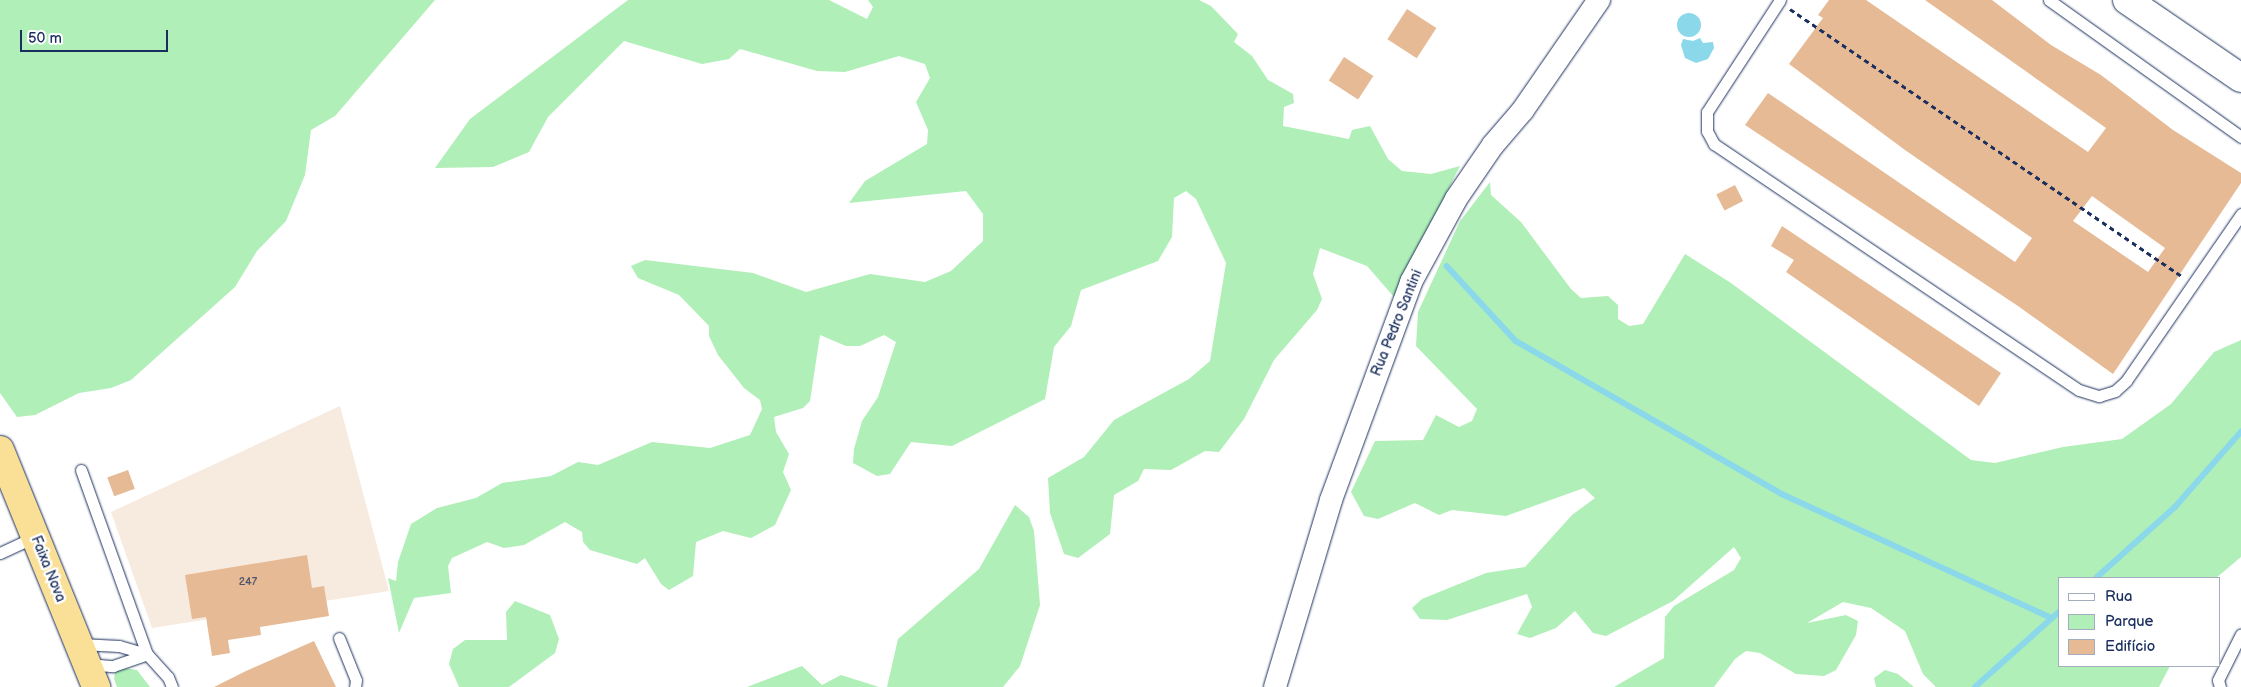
<!DOCTYPE html>
<html>
<head>
<meta charset="utf-8">
<style>
  body { margin:0 }
  #map { position:relative; width:2241px; height:687px; overflow:hidden; background:#fff; font-family:"Balsamiq Sans",sans-serif }
  div>[style] { position:absolute }
  .built>* { inset:0; background:#f7eadf }
  .green>* { inset:0; background:#b0efb7 }
  .water>* { inset:0; background:#8bd8eb }
  .round { border-radius:50% }
  .stream>* { height:5.5px; margin:-2.75px; padding:0 2.75px; transform-origin:2.75px; border-radius:2.75px; background:#8bd8eb }
  .building>* { inset:0; background:#e5ba95; transform-origin:0 0 }
  .path>* { height:3px; margin-top:-1.5px; transform-origin:0; background:repeating-linear-gradient(90deg,#1b2f5e 0 5px,transparent 0 9px) }
  .roads { filter:drop-shadow(0 0 1px #1b2f5e) drop-shadow(0 0 1px #1b2f5e) }
  .lane>* { height:11px; margin:-5.5px; padding:0 5.5px; transform-origin:5.5px; border-radius:5.5px; background:#fff }
  .street>* { height:22px; margin:-11px; padding:0 11px; transform-origin:11px; border-radius:11px; background:#fff }
  .secondary>* { height:28px; margin:-14px; padding:0 14px; transform-origin:14px; border-radius:14px; background:#fff }
  .highway>* { height:28px; margin:-14px; padding:0 14px; transform-origin:14px; border-radius:14px; background:#fadf96 }
  span { translate:-50% -50%; white-space:nowrap; text-align:center; line-height:1.15; -webkit-text-stroke:5px #fff; paint-order:stroke }
  .number-label { font-size:11px; color:#4e526c }
  .number-label span { -webkit-text-stroke-width:0 }
  .street-label { font-size:14px; color:#1b2f5e }
  .legend { position:absolute; left:2058px; top:577px; width:162px; height:90px; box-sizing:border-box; background:#fff; border:1px solid #a4acbf; margin:0; padding:6px 9px; list-style:none; font-size:15px; color:#1b2f5e }
  .legend li { display:flex; align-items:center; gap:10px; height:25px }
  .legend b { width:25px; border:1px solid #a4acbf }
  .scale { position:absolute; left:20px; top:30px; width:148px; height:22px; box-sizing:border-box; border:2px solid #1b2f5e; border-top:0; padding-left:6px; font-size:15px; line-height:18px; white-space:nowrap; color:#1b2f5e; -webkit-text-stroke:4px #fff; paint-order:stroke }
</style>
</head>
<body>
<div id="map">
  <div class="built">
    <i style="clip-path:polygon(340px 406px,389px 591px,152px 628px,111px 512px)"></i>
  </div>
  <div class="green">
    <i style="clip-path:polygon(0 0,435px 0,335px 116px,311px 130px,305px 175px,286px 221px,257px 251px,235px 287px,131px 380px,111px 388px,79px 393px,35px 415px,17px 417px,0 393px)"></i>
    <i style="clip-path:polygon(628px 0,829px 0,867px 19px,873px 7px,868px 0,1199px 0,1211px 6px,1238px 34px,1234px 42px,1252px 56px,1268px 80px,1293px 94px,1294px 103px,1284px 107px,1283px 126px,1349px 139px,1352px 130px,1370px 126px,1388px 159px,1402px 171px,1431px 174px,1460px 166px,1394px 297px,1367px 266px,1320px 248px,1313px 274px,1322px 299px,1317px 310px,1274px 360px,1244px 419px,1219px 452px,1205px 451px,1171px 470px,1144px 469px,1138px 481px,1114px 495px,1110px 534px,1078px 558px,1064px 554px,1050px 513px,1048px 478px,1084px 457px,1114px 420px,1189px 379px,1210px 361px,1226px 263px,1196px 199px,1186px 191px,1174px 198px,1172px 237px,1158px 261px,1081px 290px,1071px 326px,1054px 347px,1045px 399px,952px 446px,911px 442px,890px 474px,877px 476px,853px 463px,854px 449px,862px 421px,878px 397px,896px 342px,884px 335px,860px 346px,846px 346px,820px 335px,810px 401px,803px 408px,774px 417px,776px 432px,789px 454px,783px 472px,791px 490px,775px 525px,751px 538px,723px 531px,696px 542px,693px 576px,669px 590px,661px 584px,645px 558px,637px 564px,590px 550px,583px 542px,582px 532px,565px 522px,524px 545px,504px 548px,487px 542px,452px 558px,448px 566px,451px 593px,414px 598px,399px 633px,388px 578px,396px 581px,398px 562px,411px 524px,437px 508px,476px 498px,502px 483px,551px 476px,578px 462px,598px 465px,652px 442px,710px 448px,750px 435px,762px 409px,760px 400px,744px 388px,718px 355px,709px 336px,709px 326px,679px 295px,638px 278px,631px 266px,645px 260px,753px 273px,806px 292px,870px 274px,925px 282px,951px 271px,983px 241px,983px 214px,966px 191px,849px 203px,865px 181px,927px 144px,928px 130px,916px 102px,930px 78px,925px 64px,899px 56px,845px 72px,817px 71px,740px 49px,729px 59px,702px 64px,624px 41px,548px 117px,529px 152px,493px 167px,435px 168px,470px 119px)"></i>
    <i style="clip-path:polygon(1490px 182px,1491px 195px,1521px 222px,1571px 289px,1581px 298px,1608px 296px,1618px 305px,1618px 319px,1629px 326px,1643px 324px,1685px 254px,1731px 283px,1971px 460px,1995px 463px,2063px 447px,2122px 439px,2171px 404px,2214px 352px,2241px 340px,2241px 557px,2216px 578px,2060px 578px,2060px 666px,2170px 666px,2159px 687px,1936px 687px,1923px 674px,1905px 631px,1871px 608px,1843px 602px,1807px 623px,1846px 615px,1858px 621px,1856px 635px,1836px 670px,1824px 676px,1796px 674px,1760px 653px,1746px 651px,1735px 659px,1714px 687px,1614px 687px,1664px 658px,1665px 617px,1674px 606px,1734px 570px,1741px 558px,1734px 547px,1673px 601px,1606px 636px,1593px 633px,1575px 611px,1556px 628px,1530px 638px,1517px 634px,1532px 607px,1527px 594px,1447px 620px,1420px 619px,1412px 608px,1422px 599px,1486px 573px,1525px 567px,1572px 515px,1595px 498px,1584px 488px,1506px 516px,1452px 510px,1439px 515px,1415px 503px,1378px 519px,1364px 516px,1351px 492px,1375px 441px,1423px 440px,1436px 415px,1459px 427px,1472px 421px,1477px 409px,1416px 346px,1418px 312px,1460px 221px)"></i>
    <i style="clip-path:polygon(1015px 505px,1029px 517px,1034px 531px,1040px 605px,1020px 666px,1003px 687px,887px 687px,898px 639px,979px 569px)"></i>
    <i style="clip-path:polygon(515px 601px,550px 615px,559px 639px,555px 653px,509px 687px,459px 687px,449px 664px,453px 649px,465px 640px,507px 640px,506px 612px)"></i>
    <i style="clip-path:polygon(802px 666px,822px 685px,841px 675px,879px 687px,747px 687px)"></i>
    <i style="clip-path:polygon(124px 668px,137px 670px,150px 687px,117px 687px,114px 679px,115px 672px)"></i>
    <i style="clip-path:polygon(1885px 670px,1898px 674px,1914px 687px,1876px 687px,1874px 678px)"></i>
  </div>
  <div class="water">
    <i class="round" style="left:1677px;top:13px;width:24px;height:24px"></i>
    <i style="clip-path:polygon(1700px 38px,1703px 43px,1713px 42px,1714px 48px,1708px 59px,1696px 63px,1685px 58px,1681px 45px,1683px 39px,1693px 41px)"></i>
  </div>
  <div class="stream">
    <i style="left:1447px;top:266px;width:102px;rotate:47.4deg"></i>
    <i style="left:1516px;top:341px;width:307px;rotate:29.9deg"></i>
    <i style="left:1782px;top:494px;width:297px;rotate:24.7deg"></i>
    <i style="left:2096px;top:578px;width:106px;rotate:-41.9deg"></i>
    <i style="left:2175px;top:507px;width:100px;rotate:-48.7deg"></i>
    <i style="left:1975px;top:687px;width:114px;rotate:-41.8deg"></i>
  </div>
  <div class="building">
    <i style="clip-path:polygon(evenodd,1829px 0,1866px 0,2088px 152px,2106px 128px,1925px 0,1992px 0,2051px 45px,2101px 75px,2173px 130px,2241px 173px,2241px 183px,2113px 374px,2018px 306px,1745px 125px,1768px 93px,2015px 262px,2032px 238px,1905px 150px,1789px 64px,1823px 18px,1818px 15px,1829px 0,2092px 196px,2165px 248px,2148px 272px,2073px 221px,2092px 196px)"></i>
    <i style="left:1407px;top:9px;width:35px;height:36px;rotate:33deg"></i>
    <i style="left:1344px;top:57px;width:35px;height:28px;rotate:33deg"></i>
    <i style="left:1735px;top:185px;width:18px;height:21px;rotate:63deg"></i>
    <i style="clip-path:polygon(1782px 226px,2001px 373px,1979px 406px,1786px 272px,1794px 260px,1771px 246px)"></i>
    <i style="left:128px;top:470px;width:20px;height:22px;rotate:70deg"></i>
    <i style="clip-path:polygon(307px 555px,312px 588px,324px 586px,329px 616px,260px 627px,261px 635px,228px 640px,230px 653px,212px 656px,206px 617px,192px 619px,185px 575px)"></i>
    <i style="clip-path:polygon(314px 641px,336px 687px,214px 687px,246px 671px)"></i>
  </div>
  <div class="path">
    <i style="left:1790px;top:9px;width:474px;rotate:34.3deg"></i>
  </div>
  <div class="roads">
    <div class="lane">
      <i style="left:1780px;top:0;width:134px;rotate:123.1deg"></i>
      <i style="left:1707px;top:112px;width:19px;rotate:90deg"></i>
      <i style="left:1707px;top:131px;width:15px;rotate:62deg"></i>
      <i style="left:1714px;top:144px;width:440px;rotate:34deg"></i>
      <i style="left:2079px;top:390px;width:21px;rotate:17deg"></i>
      <i style="left:2099px;top:396px;width:17px;rotate:-17deg"></i>
      <i style="left:2115px;top:391px;width:15px;rotate:-42deg"></i>
      <i style="left:2126px;top:381px;width:203px;rotate:-55.4deg"></i>
      <i style="left:2049px;top:0;width:236px;rotate:35.5deg"></i>
      <i style="left:81px;top:470px;width:195px;rotate:70.3deg"></i>
      <i style="left:147px;top:654px;width:31px;rotate:48deg"></i>
      <i style="left:168px;top:677px;width:11px;rotate:68deg"></i>
      <i style="left:0;top:553px;width:38px;rotate:-25deg"></i>
      <i style="left:339px;top:638px;width:45px;rotate:68deg"></i>
      <i style="left:356px;top:680px;width:7px;rotate:98deg"></i>
      <i style="left:80px;top:644px;width:39px;rotate:3deg"></i>
      <i style="left:119px;top:646px;width:29px;rotate:16deg"></i>
      <i style="left:88px;top:664px;width:25px;rotate:5deg"></i>
      <i style="left:113px;top:666px;width:36px;rotate:-19deg"></i>
      <i style="left:2220px;top:687px;width:7px;rotate:-106deg"></i>
      <i style="left:2218px;top:680px;width:51px;rotate:-63.4deg"></i>
    </div>
    <div class="street">
      <i style="left:1275px;top:687px;width:195px;rotate:-73.3deg"></i>
      <i style="left:1331px;top:500px;width:232px;rotate:-69.8deg"></i>
      <i style="left:1411px;top:282px;width:94px;rotate:-61.5deg"></i>
      <i style="left:1456px;top:199px;width:65px;rotate:-55.6deg"></i>
      <i style="left:1493px;top:145px;width:46px;rotate:-49.4deg"></i>
      <i style="left:1523px;top:110px;width:134px;rotate:-55.4deg"></i>
    </div>
    <div class="secondary">
      <i style="left:2127px;top:0;width:138px;rotate:34.4deg"></i>
    </div>
    <div class="highway">
      <i style="left:0;top:450px;width:256px;rotate:67.9deg"></i>
    </div>
  </div>
  <div class="number-label">
    <span style="left:248px;top:582px">247</span>
  </div>
  <div class="street-label">
    <span style="left:1397px;top:323px;rotate:-68deg">Rua Pedro Santini</span>
    <span style="left:48px;top:569px;rotate:68deg">Faixa Nova</span>
  </div>
  <ul class="legend">
  <li><b style="height:6px;background:#fff"></b>Rua</li>
  <li><b style="height:14px;background:#b0efb7"></b>Parque</li>
  <li><b style="height:14px;background:#e5ba95"></b>Edifício</li>
  </ul>
  <div class="scale">50 m</div>
</div>
</body>
</html>
